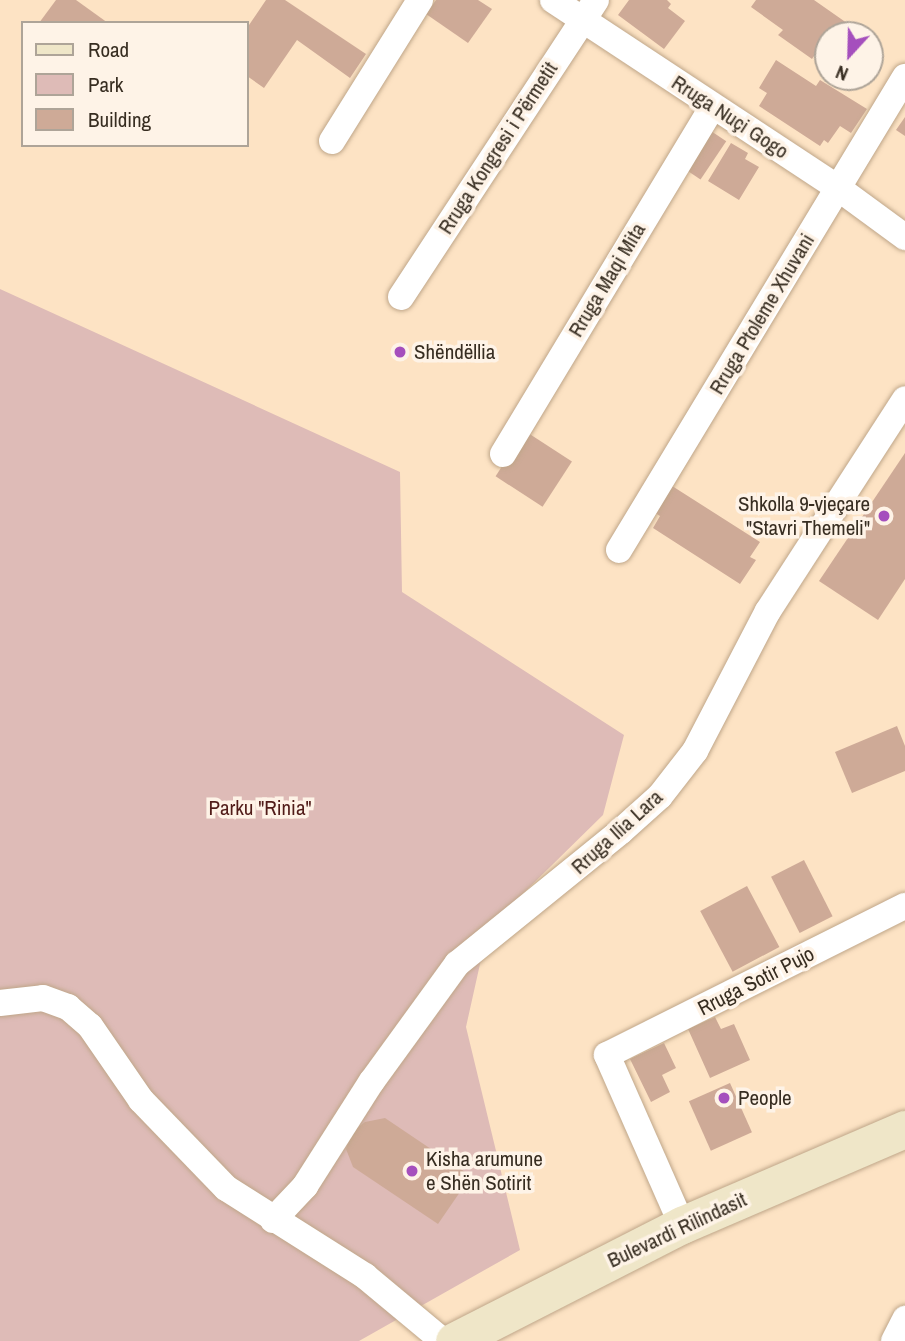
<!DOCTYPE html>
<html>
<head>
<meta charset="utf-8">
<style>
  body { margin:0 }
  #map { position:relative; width:905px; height:1341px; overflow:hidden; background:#fde3c4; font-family:"Archivo Narrow",sans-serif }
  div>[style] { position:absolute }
  .green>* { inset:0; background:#debbb7 }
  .building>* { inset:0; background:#ceaa97; transform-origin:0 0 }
  .roads { filter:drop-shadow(0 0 2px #bfa689) drop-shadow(0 0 2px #bfa689) }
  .minor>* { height:26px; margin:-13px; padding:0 13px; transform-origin:13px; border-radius:13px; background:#fff }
  .secondary>* { height:37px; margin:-18.5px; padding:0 18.5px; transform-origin:18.5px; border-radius:18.5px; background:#efe6c8 }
  .dots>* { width:19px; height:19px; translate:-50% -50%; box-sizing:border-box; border:4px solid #fef3e7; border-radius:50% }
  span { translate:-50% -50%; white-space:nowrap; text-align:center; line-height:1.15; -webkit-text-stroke:7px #fef3e7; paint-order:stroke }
  .street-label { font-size:21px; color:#372d21 }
  .poi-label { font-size:21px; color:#372d21 }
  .left { translate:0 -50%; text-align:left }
  .right { translate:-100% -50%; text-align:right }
  .park-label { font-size:21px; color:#511c19 }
  .legend { position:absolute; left:21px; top:21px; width:228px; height:126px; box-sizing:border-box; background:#fef3e7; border:2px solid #aea498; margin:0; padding:9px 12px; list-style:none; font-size:21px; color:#372d21 }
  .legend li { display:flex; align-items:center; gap:14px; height:35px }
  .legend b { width:35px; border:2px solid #aea498 }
  .north { position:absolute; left:814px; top:21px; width:70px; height:70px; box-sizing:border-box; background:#fef3e7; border:2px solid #aea498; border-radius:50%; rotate:202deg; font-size:19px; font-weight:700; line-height:28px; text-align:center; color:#372d21 }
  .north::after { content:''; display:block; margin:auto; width:24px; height:32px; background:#a54fbd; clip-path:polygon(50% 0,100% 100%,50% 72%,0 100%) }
</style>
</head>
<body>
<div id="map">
  <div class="green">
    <i style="clip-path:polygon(0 289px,400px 472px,402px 592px,624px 735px,603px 815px,488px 928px,466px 1027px,520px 1250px,359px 1341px,0 1341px)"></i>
  </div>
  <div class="building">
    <i style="clip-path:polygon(56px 0,76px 0,108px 23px,39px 23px)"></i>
    <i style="clip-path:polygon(266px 0,285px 0,366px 54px,350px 78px,297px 40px,264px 88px,247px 76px,247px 28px)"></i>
    <i style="clip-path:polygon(436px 0,478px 0,492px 9px,468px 43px,426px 14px)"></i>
    <i style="clip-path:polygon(629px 0,667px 0,671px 4px,668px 8px,685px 21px,664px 49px,618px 15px)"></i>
    <i style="clip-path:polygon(756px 0,814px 0,864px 35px,828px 35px,828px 61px,816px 53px,812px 59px,778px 35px,783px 30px,751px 7px)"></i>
    <i style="clip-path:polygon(776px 60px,816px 86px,820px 80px,867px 109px,851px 133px,840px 126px,828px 143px,824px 140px,820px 146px,759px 106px,767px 93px,759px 88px)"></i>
    <i style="clip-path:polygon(905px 117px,905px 136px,896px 130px)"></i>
    <i style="left:708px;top:129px;width:22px;height:46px;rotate:34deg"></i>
    <i style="clip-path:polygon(731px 143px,748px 153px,745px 159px,759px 167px,739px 200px,708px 181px)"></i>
    <i style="left:525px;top:431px;width:56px;height:54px;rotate:33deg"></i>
    <i style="clip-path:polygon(905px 453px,905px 579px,878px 620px,819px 581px)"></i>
    <i style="clip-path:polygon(669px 484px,760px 542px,750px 557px,756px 560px,740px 584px,653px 528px,660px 516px,652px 511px)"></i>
    <i style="clip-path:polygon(897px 726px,905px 746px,905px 771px,852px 793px,835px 752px)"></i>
    <i style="left:804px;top:860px;width:63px;height:37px;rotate:63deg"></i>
    <i style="left:747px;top:886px;width:69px;height:53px;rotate:62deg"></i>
    <i style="clip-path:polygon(715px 1017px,721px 1029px,734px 1024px,750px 1060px,710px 1078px,688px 1029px)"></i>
    <i style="clip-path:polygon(664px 1043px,676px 1068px,662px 1075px,670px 1092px,651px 1102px,630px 1059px)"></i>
    <i style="left:730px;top:1083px;width:54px;height:45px;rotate:66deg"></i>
    <i style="clip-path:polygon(385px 1118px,471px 1176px,438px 1224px,353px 1167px,346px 1149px,352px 1132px,365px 1122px)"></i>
  </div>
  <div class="roads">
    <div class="minor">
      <i style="left:553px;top:0;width:341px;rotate:33.4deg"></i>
      <i style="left:838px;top:188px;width:83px;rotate:36.2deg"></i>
      <i style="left:332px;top:141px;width:166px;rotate:-58deg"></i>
      <i style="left:401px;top:297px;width:355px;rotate:-56.7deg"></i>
      <i style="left:503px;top:454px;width:406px;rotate:-58.9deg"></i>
      <i style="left:619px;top:550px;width:553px;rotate:-58.84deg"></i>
      <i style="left:0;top:1003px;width:43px;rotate:-6.6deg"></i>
      <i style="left:43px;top:998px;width:27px;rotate:20deg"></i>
      <i style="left:68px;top:1007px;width:29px;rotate:41deg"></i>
      <i style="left:90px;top:1026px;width:90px;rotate:55.4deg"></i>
      <i style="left:141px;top:1100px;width:122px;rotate:46deg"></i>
      <i style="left:226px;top:1188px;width:165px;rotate:32.3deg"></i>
      <i style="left:365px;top:1276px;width:102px;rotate:39.8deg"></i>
      <i style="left:273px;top:1220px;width:47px;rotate:-46.7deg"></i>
      <i style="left:305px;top:1186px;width:125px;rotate:-57.5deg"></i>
      <i style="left:372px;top:1081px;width:145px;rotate:-54deg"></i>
      <i style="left:457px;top:964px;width:211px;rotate:-39deg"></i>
      <i style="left:621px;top:831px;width:52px;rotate:-41.9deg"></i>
      <i style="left:660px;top:796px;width:57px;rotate:-52.1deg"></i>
      <i style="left:695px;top:751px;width:158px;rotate:-62.5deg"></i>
      <i style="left:768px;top:611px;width:252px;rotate:-57.1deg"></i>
      <i style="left:682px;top:1225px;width:186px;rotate:-113.8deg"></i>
      <i style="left:607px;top:1055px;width:333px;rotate:-26.6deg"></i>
      <i style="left:894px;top:1341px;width:25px;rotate:-63deg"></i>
    </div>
    <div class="secondary">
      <i style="left:454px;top:1341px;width:256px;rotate:-27deg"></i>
      <i style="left:682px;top:1225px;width:243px;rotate:-23.3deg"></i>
    </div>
  </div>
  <div class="dots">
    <i style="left:400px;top:352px;background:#a54fbd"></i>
    <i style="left:884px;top:516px;background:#a54fbd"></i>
    <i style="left:724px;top:1098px;background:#a54fbd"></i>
    <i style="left:412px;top:1171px;background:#a54fbd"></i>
  </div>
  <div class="street-label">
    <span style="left:730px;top:117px;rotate:33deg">Rruga Nuçi Gogo</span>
    <span style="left:498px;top:148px;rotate:-57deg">Rruga Kongresi i Përmetit</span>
    <span style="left:607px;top:280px;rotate:-59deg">Rruga Maqi Mita</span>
    <span style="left:762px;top:314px;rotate:-59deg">Rruga Ptoleme Xhuvani</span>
    <span style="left:617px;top:832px;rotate:-42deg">Rruga Ilia Lara</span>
    <span style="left:756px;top:981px;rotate:-27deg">Rruga Sotir Pujo</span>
    <span style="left:677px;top:1230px;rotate:-25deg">Bulevardi Rilindasit</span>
  </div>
  <div class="poi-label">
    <span class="left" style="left:414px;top:352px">Shëndëllia</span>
    <span class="right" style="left:870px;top:516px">Shkolla 9-vjeçare<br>"Stavri Themeli"</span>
    <span class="left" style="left:738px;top:1098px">People</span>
    <span class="left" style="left:426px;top:1171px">Kisha arumune<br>e Shën Sotirit</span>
  </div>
  <div class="park-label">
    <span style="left:260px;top:808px">Parku "Rinia"</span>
  </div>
  <ul class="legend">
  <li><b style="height:9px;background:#efe6c8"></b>Road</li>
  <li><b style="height:19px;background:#debbb7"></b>Park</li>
  <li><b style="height:19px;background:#ceaa97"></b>Building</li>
  </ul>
  <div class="north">N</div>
</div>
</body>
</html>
